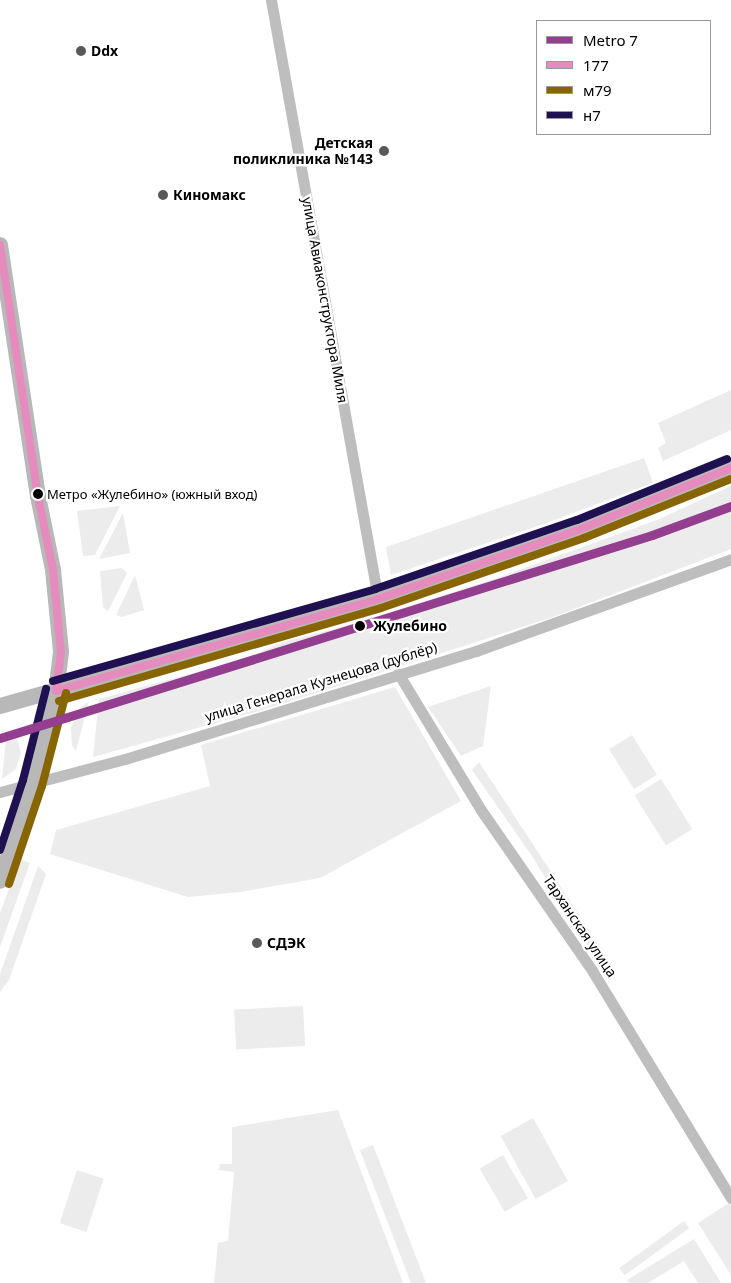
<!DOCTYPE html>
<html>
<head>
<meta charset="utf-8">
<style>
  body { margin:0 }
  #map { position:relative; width:731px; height:1283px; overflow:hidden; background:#fff; font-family:"Noto Sans",sans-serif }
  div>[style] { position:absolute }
  .green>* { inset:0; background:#ececec; transform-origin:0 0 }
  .street>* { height:11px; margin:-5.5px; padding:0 5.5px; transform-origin:5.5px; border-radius:5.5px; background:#bebebe }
  .secondary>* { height:16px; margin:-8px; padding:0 8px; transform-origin:8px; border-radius:8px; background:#b8b8b8 }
  .bus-1>* { height:8px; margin:-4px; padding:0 4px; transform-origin:4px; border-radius:4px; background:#e68bbd }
  .bus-2>* { height:8px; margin:-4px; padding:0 4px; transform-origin:4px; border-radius:4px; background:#876503 }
  .bus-3>* { height:8px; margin:-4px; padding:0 4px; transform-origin:4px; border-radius:4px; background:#1f1051 }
  .metro-1>* { height:9px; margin:-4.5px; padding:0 4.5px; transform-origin:4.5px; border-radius:4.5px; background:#943e90 }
  .dots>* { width:14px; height:14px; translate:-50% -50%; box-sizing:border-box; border:2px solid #fff; border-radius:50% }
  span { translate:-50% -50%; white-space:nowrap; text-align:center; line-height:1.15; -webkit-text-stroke:4.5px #fff; paint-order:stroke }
  .bus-label { font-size:13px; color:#000 }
  .left { translate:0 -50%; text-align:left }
  .poi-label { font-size:14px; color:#000; font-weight:700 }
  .right { translate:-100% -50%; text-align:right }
  .street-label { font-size:14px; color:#000 }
  .stop-label { font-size:14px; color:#000; font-weight:700 }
  .legend { position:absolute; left:536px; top:20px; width:175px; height:115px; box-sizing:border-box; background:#fff; border:1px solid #999; margin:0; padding:6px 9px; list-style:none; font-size:15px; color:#000 }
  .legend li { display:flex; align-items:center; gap:10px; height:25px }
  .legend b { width:25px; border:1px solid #999 }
</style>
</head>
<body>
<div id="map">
  <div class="green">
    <i style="clip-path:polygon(731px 390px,731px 430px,663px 461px,658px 448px,666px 443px,658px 423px)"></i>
    <i style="clip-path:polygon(644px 458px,653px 483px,544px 524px,391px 575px,386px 547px)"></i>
    <i style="clip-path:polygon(731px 486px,731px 549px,553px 617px,442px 653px,259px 711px,93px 757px,99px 699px,251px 657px,280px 643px,360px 622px,497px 578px,657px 520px)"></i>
    <i style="clip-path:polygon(120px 506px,95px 555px,83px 556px,77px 511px)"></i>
    <i style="clip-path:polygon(123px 513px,130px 553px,99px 559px)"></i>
    <i style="clip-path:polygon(122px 568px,127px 573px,108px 611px,103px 607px,100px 571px)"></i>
    <i style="clip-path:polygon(135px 575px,144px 610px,122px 617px,116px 615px)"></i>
    <i style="clip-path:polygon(491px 686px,483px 746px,461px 756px,428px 707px)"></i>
    <i style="clip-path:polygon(395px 687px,461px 801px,320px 878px,240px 892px,188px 897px,50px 854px,56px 830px,210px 786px,201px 745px)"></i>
    <i style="clip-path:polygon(89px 701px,76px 751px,72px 746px,71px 727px,80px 708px)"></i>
    <i style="clip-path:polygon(7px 730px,17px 739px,21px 753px,16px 769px,2px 779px)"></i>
    <i style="left:632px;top:735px;width:47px;height:27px;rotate:58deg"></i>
    <i style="clip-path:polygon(479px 762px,604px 953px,592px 957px,534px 859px,472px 770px)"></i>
    <i style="left:661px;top:779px;width:59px;height:31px;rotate:58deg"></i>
    <i style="clip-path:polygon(20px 859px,30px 863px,0 947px,0 913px)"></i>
    <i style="clip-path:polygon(38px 866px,46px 874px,9px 980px,0 992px,0 974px)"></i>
    <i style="left:303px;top:1006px;width:40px;height:69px;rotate:87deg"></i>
    <i style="clip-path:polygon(338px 1110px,403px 1283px,214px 1283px,218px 1243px,228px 1241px,234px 1172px,219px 1170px,220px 1164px,232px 1164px,232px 1127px)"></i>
    <i style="left:533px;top:1118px;width:72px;height:37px;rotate:61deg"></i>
    <i style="left:373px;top:1145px;width:148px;height:14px;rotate:69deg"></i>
    <i style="left:503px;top:1155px;width:50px;height:27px;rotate:60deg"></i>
    <i style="left:77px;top:1170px;width:28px;height:56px;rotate:18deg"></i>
    <i style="clip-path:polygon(729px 1203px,731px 1207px,731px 1275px,698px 1223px)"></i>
    <i style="left:684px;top:1221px;width:9px;height:80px;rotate:54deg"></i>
    <i style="clip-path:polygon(694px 1239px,721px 1283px,698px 1283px,684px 1261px,648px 1283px,629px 1283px,627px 1280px)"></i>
  </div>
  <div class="street">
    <i style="left:271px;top:0;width:608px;rotate:79.87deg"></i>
    <i style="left:398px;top:673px;width:160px;rotate:58.8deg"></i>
    <i style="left:481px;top:810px;width:197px;rotate:55.3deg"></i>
    <i style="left:593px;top:972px;width:265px;rotate:58.6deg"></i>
    <i style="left:0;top:792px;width:129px;rotate:-14.8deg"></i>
    <i style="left:125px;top:759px;width:367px;rotate:-17.1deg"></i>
    <i style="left:476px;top:651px;width:271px;rotate:-19.8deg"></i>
  </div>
  <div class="secondary">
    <i style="left:0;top:245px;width:254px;rotate:81.4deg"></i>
    <i style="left:38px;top:496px;width:76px;rotate:78.5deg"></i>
    <i style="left:53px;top:570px;width:82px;rotate:84.4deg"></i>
    <i style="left:61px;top:652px;width:39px;rotate:97deg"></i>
    <i style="left:56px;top:691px;width:95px;rotate:104deg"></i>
    <i style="left:33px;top:783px;width:103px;rotate:108.6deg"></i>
    <i style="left:0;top:706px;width:393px;rotate:-15.8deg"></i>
    <i style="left:378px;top:599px;width:215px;rotate:-19deg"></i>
    <i style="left:581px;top:529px;width:162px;rotate:-22.1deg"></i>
  </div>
  <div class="bus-1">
    <i style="left:0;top:245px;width:254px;rotate:81.4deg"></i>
    <i style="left:38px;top:496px;width:76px;rotate:78.5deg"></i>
    <i style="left:53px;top:570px;width:82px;rotate:84.4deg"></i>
    <i style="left:61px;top:652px;width:39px;rotate:97deg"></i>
    <i style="left:56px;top:691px;width:335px;rotate:-15.9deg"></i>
    <i style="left:378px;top:599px;width:215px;rotate:-19deg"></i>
    <i style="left:581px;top:529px;width:162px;rotate:-22.1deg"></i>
  </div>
  <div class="bus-2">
    <i style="left:59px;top:701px;width:335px;rotate:-16.1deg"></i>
    <i style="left:381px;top:608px;width:215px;rotate:-19deg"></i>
    <i style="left:584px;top:538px;width:158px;rotate:-21.9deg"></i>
    <i style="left:9px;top:884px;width:103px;rotate:-71.4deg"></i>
    <i style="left:42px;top:786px;width:96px;rotate:-75.5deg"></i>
  </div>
  <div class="bus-3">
    <i style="left:53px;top:681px;width:335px;rotate:-15.9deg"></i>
    <i style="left:375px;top:589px;width:213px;rotate:-18.9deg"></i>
    <i style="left:577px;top:520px;width:162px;rotate:-22.1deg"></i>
    <i style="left:0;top:850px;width:74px;rotate:-71.8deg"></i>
    <i style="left:23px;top:780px;width:94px;rotate:-75.8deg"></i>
  </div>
  <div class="metro-1">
    <i style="left:0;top:738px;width:683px;rotate:-17.29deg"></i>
    <i style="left:652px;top:535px;width:84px;rotate:-20.2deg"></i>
  </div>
  <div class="dots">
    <i style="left:81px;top:51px;background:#595959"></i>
    <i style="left:384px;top:151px;background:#595959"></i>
    <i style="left:163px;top:195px;background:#595959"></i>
    <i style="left:38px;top:494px;background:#000"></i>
    <i style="left:360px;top:626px;background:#000"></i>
    <i style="left:257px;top:943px;background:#595959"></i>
  </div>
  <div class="bus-label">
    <span class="left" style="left:47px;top:494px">Метро «Жулебино» (южный вход)</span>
  </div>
  <div class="poi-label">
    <span class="left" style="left:91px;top:51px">Ddx</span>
    <span class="right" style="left:373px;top:151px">Детская<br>поликлиника №143</span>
    <span class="left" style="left:173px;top:195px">Киномакс</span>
    <span class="left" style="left:267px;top:943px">СДЭК</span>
  </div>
  <div class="street-label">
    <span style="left:325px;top:300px;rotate:80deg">улица Авиаконструктора Миля</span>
    <span style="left:321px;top:682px;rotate:-17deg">улица Генерала Кузнецова (дублёр)</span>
    <span style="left:580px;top:926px;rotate:56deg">Тарханская улица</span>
  </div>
  <div class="stop-label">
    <span class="left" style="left:373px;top:626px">Жулебино</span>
  </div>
  <ul class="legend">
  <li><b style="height:6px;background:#943e90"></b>Metro 7</li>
  <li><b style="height:6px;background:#e68bbd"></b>177</li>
  <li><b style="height:6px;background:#876503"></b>м79</li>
  <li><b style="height:6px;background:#1f1051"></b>н7</li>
  </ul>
</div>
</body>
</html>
